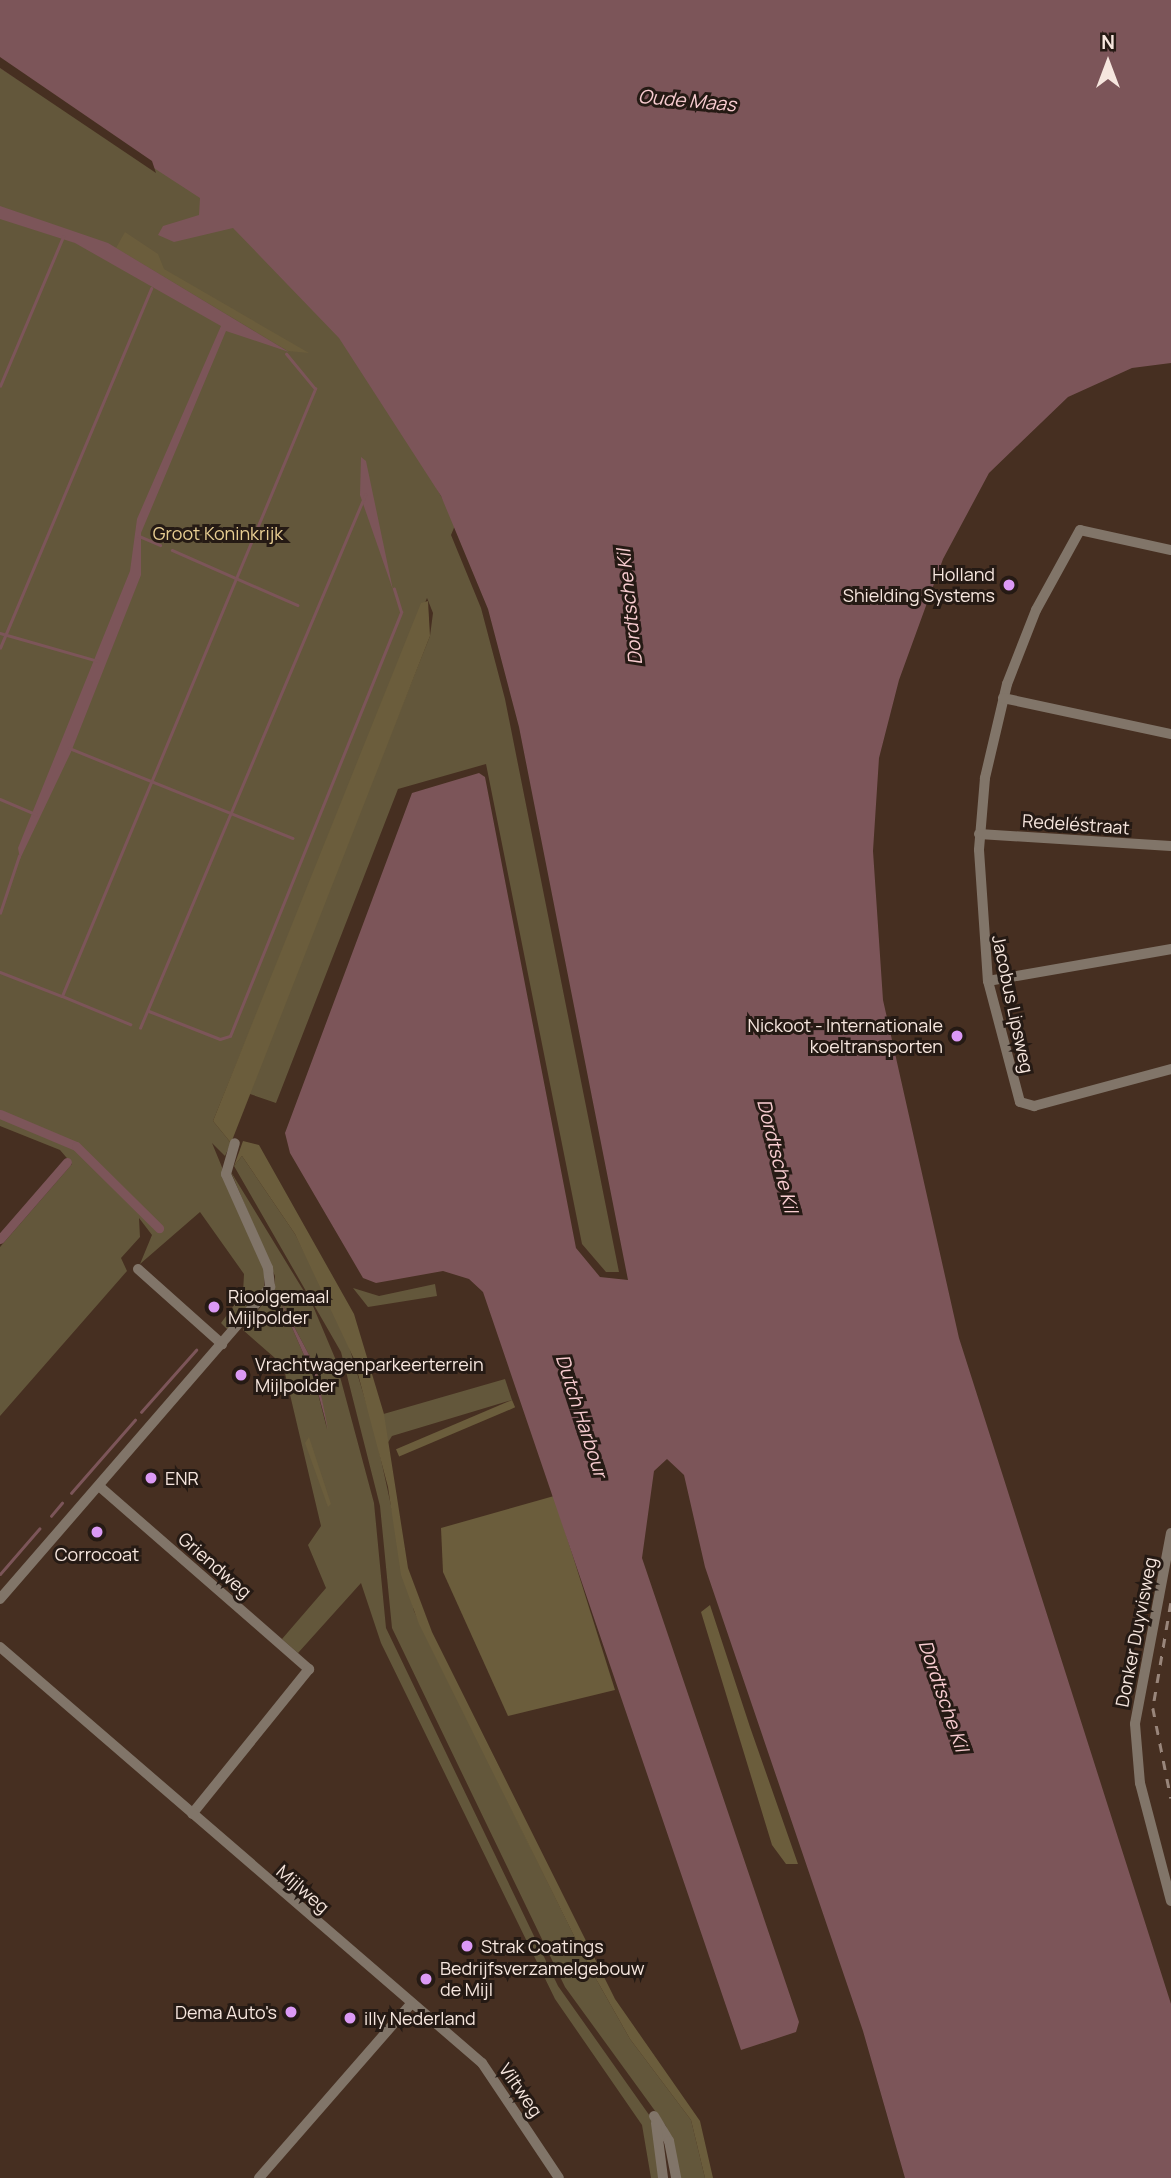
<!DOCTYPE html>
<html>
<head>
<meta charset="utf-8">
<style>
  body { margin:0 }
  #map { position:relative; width:1171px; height:2178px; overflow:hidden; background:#462f21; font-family:Manrope,sans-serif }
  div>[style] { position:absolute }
  .green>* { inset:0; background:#63573b }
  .forest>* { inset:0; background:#6b5d3c; transform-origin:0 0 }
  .water>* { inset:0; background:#7c5559 }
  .pier>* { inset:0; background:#462f21 }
  .stream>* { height:2.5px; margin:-1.25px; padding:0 1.25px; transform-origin:1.25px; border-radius:1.25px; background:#7c5559 }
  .canal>* { height:9px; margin:-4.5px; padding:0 4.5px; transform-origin:4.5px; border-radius:4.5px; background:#7c5559 }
  .street>* { height:10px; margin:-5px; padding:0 5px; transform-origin:5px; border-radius:5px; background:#817569 }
  .rail>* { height:2.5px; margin-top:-1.25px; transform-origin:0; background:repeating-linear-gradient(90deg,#99867b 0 9px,transparent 0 18px) }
  .dots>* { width:19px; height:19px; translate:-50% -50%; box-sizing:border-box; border:4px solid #251a14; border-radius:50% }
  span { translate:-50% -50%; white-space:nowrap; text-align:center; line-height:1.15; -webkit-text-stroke:6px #251a14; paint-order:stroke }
  .park-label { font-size:18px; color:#e7cd92 }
  .poi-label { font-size:18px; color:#f6e6de }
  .right { translate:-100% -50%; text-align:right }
  .left { translate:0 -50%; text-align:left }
  .street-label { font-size:18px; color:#f6e6de }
  .water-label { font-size:19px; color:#f9cdd1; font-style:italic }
  .north { position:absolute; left:1073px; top:28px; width:70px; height:70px; -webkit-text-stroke:5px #251a14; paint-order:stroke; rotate:0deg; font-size:19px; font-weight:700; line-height:28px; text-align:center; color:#f6e6de }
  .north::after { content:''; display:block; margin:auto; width:24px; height:32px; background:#f6e6de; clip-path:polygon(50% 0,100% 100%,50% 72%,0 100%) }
</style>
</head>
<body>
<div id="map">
  <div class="green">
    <i style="clip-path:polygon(0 54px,231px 212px,362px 354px,456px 523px,451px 535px,481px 608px,505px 699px,619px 1272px,606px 1272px,582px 1244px,486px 764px,398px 789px,276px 1103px,247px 1093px,430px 636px,433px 613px,427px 598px,213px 1121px,231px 1143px,225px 1156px,212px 1143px,264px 1269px,264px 1287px,228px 1330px,221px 1323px,243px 1293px,244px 1274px,200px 1212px,140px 1264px,152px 1235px,139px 1218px,140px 1237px,121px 1258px,127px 1271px,0 1416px,0 1247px,72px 1164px,60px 1150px,0 1126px)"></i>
    <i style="clip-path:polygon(242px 1156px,295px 1234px,344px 1330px,375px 1432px,414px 1611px,591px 1970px,630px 2039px,691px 2120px,705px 2178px,680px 2178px,666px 2126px,565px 1987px,392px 1628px,380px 1506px,341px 1352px,234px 1166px)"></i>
    <i style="clip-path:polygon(evenodd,231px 1172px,313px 1306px,335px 1358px,374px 1503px,386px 1628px,558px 1986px,652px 2119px,660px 2178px,651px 2178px,642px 2125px,555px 1999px,381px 1643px,361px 1583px,298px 1653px,282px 1639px,326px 1588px,308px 1545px,321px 1526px,283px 1365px,243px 1330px,274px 1289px,275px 1276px,231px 1172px,279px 1298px,316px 1368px,327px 1429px,314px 1378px,279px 1298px)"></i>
    <i style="clip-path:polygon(435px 1284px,437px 1296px,368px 1307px,353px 1288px,379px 1296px)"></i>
    <i style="clip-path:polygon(505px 1379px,512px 1400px,392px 1436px,387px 1444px,380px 1415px)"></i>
  </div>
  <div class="forest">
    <i style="clip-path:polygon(125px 232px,158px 254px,164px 269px,309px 353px,288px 351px,116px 248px)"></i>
    <i style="clip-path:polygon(428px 601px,430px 636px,231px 1143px,213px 1121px,421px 603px)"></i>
    <i style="clip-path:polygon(243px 1141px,259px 1145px,354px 1314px,384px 1414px,408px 1568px,432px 1632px,615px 1999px,700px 2121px,713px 2178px,705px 2178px,691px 2120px,630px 2039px,591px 1970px,419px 1624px,401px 1575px,388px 1487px,354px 1359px,295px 1234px,242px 1156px,234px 1166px)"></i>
    <i style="left:512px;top:1400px;width:8px;height:126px;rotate:67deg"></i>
    <i style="clip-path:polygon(309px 1437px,331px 1504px,328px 1507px,305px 1443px)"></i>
    <i style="clip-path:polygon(554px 1496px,615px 1690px,508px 1716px,443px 1572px,441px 1528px)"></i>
    <i style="clip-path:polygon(710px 1605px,750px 1727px,798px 1864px,786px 1864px,772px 1845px,701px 1612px)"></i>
  </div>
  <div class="water">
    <i style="clip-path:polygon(0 0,1171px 0,1171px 363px,1132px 368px,1068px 397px,989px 473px,943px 559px,899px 680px,879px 758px,873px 851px,883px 1000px,959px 1338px,1171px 2004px,1171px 2178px,905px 2178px,863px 2031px,705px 1567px,684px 1475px,667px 1459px,654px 1471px,642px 1558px,799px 2022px,796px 2032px,741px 2050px,483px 1292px,469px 1279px,443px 1271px,376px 1283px,363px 1278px,290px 1153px,285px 1133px,412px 793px,479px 773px,485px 777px,576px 1248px,600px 1277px,628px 1280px,519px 727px,488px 609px,441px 496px,339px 338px,233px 228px,174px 242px,158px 235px,163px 226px,199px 215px,200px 198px,0 68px)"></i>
    <i style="clip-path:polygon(0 206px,108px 243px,289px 352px,226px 331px,141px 533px,141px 575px,71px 752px,20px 859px,18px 848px,130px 571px,137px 519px,221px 326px,75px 243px,0 219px)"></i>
    <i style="clip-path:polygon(361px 457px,366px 461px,393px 590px,360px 495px)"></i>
    <i style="clip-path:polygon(279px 1298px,316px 1368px,328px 1430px,314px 1378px)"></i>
  </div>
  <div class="pier">
    <i style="clip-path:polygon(0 57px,152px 161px,156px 173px,0 68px)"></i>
  </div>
  <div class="stream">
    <i style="left:0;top:386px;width:162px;rotate:-67.1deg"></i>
    <i style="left:139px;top:536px;width:23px;rotate:23deg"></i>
    <i style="left:172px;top:550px;width:137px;rotate:23.7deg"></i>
    <i style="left:0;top:633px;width:102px;rotate:15.9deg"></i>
    <i style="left:0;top:648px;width:390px;rotate:-67.2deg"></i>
    <i style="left:69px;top:748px;width:241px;rotate:21.9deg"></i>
    <i style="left:0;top:799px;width:39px;rotate:23deg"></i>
    <i style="left:0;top:913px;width:60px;rotate:-71.6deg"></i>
    <i style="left:0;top:972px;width:66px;rotate:21.2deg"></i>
    <i style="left:62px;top:996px;width:658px;rotate:-67.37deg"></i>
    <i style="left:315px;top:389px;width:45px;rotate:-129.6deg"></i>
    <i style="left:62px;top:996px;width:74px;rotate:22.4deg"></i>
    <i style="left:149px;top:1011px;width:76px;rotate:21.5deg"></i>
    <i style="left:220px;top:1039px;width:10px;rotate:-17deg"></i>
    <i style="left:230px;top:1036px;width:457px;rotate:-68deg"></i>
    <i style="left:401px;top:612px;width:24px;rotate:-107deg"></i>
    <i style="left:140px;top:1028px;width:579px;rotate:-67.11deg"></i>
    <i style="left:141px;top:1412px;width:83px;rotate:-48.4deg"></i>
    <i style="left:71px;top:1493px;width:97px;rotate:-48.8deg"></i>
    <i style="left:51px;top:1516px;width:17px;rotate:-50deg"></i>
    <i style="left:0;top:1574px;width:60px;rotate:-49.1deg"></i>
  </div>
  <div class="canal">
    <i style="left:0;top:1114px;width:82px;rotate:22.8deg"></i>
    <i style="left:76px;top:1146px;width:117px;rotate:44.7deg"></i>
    <i style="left:0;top:1239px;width:102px;rotate:-49deg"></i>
  </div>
  <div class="street">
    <i style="left:1171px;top:550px;width:93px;rotate:-167.6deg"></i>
    <i style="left:1080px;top:530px;width:91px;rotate:118.8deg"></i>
    <i style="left:1036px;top:610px;width:79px;rotate:111.4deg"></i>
    <i style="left:1007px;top:684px;width:97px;rotate:103.2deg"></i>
    <i style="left:985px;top:778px;width:72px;rotate:94.8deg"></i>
    <i style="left:979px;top:850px;width:131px;rotate:86.1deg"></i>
    <i style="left:988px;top:981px;width:125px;rotate:75.2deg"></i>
    <i style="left:1020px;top:1102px;width:15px;rotate:16deg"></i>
    <i style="left:1034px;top:1106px;width:142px;rotate:-15.1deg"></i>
    <i style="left:1003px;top:698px;width:172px;rotate:12.1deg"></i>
    <i style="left:979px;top:834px;width:192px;rotate:3.6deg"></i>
    <i style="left:988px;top:981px;width:186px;rotate:-9.9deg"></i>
    <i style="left:138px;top:1269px;width:113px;rotate:41.8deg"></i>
    <i style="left:99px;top:1486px;width:279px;rotate:41.1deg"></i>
    <i style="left:309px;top:1669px;width:186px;rotate:128.9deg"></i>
    <i style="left:1171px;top:1533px;width:194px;rotate:100.7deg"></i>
    <i style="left:1135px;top:1724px;width:59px;rotate:85.2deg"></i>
    <i style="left:1140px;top:1783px;width:122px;rotate:75.3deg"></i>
    <i style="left:0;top:1599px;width:413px;rotate:-49.1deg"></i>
    <i style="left:270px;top:1287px;width:19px;rotate:-96deg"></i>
    <i style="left:268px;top:1268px;width:103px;rotate:-114.1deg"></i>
    <i style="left:226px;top:1174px;width:32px;rotate:-74deg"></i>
    <i style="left:0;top:1647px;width:637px;rotate:40.8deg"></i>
    <i style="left:482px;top:2063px;width:138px;rotate:56.2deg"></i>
    <i style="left:654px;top:2116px;width:29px;rotate:59deg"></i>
    <i style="left:669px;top:2141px;width:38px;rotate:79deg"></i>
    <i style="left:656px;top:2123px;width:55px;rotate:82.7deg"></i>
    <i style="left:259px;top:2178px;width:231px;rotate:-48.9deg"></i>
  </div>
  <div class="rail">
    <i style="left:1171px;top:1603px;width:107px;rotate:99.7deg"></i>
    <i style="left:1153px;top:1708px;width:92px;rotate:78.7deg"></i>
  </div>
  <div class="dots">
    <i style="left:1009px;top:585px;background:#db99f5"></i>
    <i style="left:957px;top:1036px;background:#db99f5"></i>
    <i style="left:214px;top:1307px;background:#db99f5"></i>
    <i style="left:241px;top:1375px;background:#db99f5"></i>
    <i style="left:151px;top:1478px;background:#db99f5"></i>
    <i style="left:97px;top:1532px;background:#db99f5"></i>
    <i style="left:467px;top:1946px;background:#db99f5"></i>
    <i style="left:426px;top:1979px;background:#db99f5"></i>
    <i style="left:291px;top:2012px;background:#db99f5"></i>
    <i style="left:350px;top:2018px;background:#db99f5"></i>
  </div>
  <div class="park-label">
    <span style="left:218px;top:533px">Groot Koninkrijk</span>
  </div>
  <div class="poi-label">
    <span class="right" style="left:995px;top:585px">Holland<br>Shielding Systems</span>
    <span class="right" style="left:943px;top:1036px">Nickoot - Internationale<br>koeltransporten</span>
    <span class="left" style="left:228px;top:1307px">Rioolgemaal<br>Mijlpolder</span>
    <span class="left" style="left:255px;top:1375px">Vrachtwagenparkeerterrein<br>Mijlpolder</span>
    <span class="left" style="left:165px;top:1478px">ENR</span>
    <span style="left:97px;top:1554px">Corrocoat</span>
    <span class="left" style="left:481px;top:1946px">Strak Coatings</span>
    <span class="left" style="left:440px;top:1979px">Bedrijfsverzamelgebouw<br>de Mijl</span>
    <span class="right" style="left:277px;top:2012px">Dema Auto's</span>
    <span class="left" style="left:364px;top:2018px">illy Nederland</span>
  </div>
  <div class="street-label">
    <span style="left:1076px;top:824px;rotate:4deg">Redeléstraat</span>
    <span style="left:1013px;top:1004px;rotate:78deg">Jacobus Lipsweg</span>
    <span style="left:215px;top:1565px;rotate:41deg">Griendweg</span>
    <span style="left:1136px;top:1632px;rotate:-79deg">Donker Duyvisweg</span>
    <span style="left:303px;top:1889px;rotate:41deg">Mijlweg</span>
    <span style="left:521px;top:2090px;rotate:55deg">Viltweg</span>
  </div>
  <div class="water-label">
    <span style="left:687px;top:101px;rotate:5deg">Oude Maas</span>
    <span style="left:630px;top:607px;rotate:-96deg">Dordtsche Kil</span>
    <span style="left:777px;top:1156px;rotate:76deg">Dordtsche Kil</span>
    <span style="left:581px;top:1416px;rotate:72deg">Dutch Harbour</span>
    <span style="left:943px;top:1696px;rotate:71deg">Dordtsche Kil</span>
  </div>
  <div class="north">N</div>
</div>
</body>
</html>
